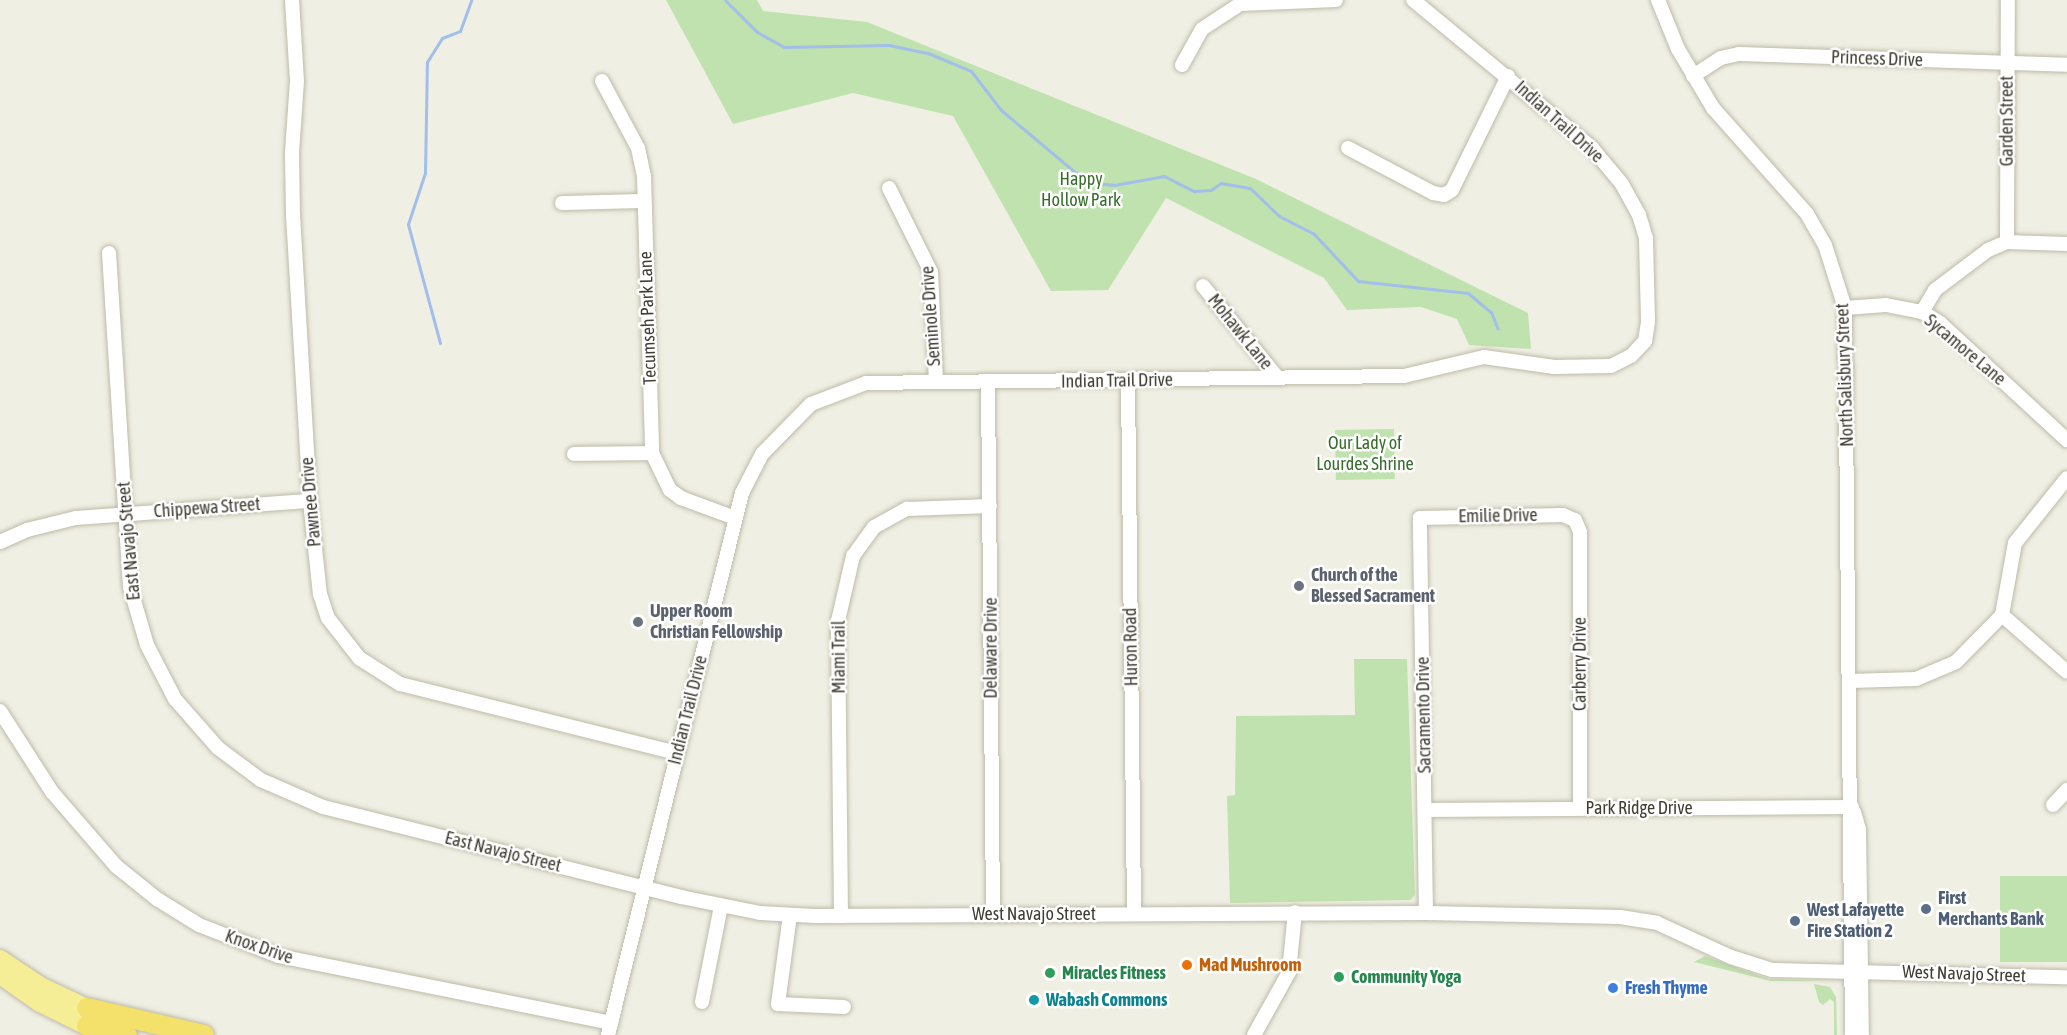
<!DOCTYPE html>
<html>
<head>
<meta charset="utf-8">
<style>
  body { margin:0 }
  #map { position:relative; width:2067px; height:1035px; overflow:hidden; background:#f0efe3; font-family:"Asap Condensed",sans-serif }
  div>[style] { position:absolute }
  .green>* { inset:0; background:#c0e2ae; transform-origin:0 0 }
  .stream>* { height:3px; margin:-1.5px; padding:0 1.5px; transform-origin:1.5px; border-radius:1.5px; background:#a2beea }
  .roads { filter:drop-shadow(0 0 2px #bdbba9) drop-shadow(0 0 2px #bdbba9) }
  .minor>* { height:14px; margin:-7px; padding:0 7px; transform-origin:7px; border-radius:7px; background:#fff }
  .major>* { height:18px; margin:-9px; padding:0 9px; transform-origin:9px; border-radius:9px; background:#f6ee96 }
  .highway>* { height:20px; margin:-10px; padding:0 10px; transform-origin:10px; border-radius:10px; background:#f3e16b }
  .dots>* { width:16px; height:16px; translate:-50% -50%; box-sizing:border-box; border:3px solid #fff; border-radius:50% }
  span { translate:-50% -50%; white-space:nowrap; text-align:center; line-height:1.15; -webkit-text-stroke:5px #fff; paint-order:stroke }
  .street-label { font-size:18px; color:#413f34 }
  .park-label { font-size:18px; color:#386e2c }
  .worship-label { font-size:18px; color:#5b616d; font-weight:700 }
  .left { translate:0 -50%; text-align:left }
  .service-label { font-size:18px; color:#4e5e75; font-weight:700 }
  .food-label { font-size:18px; color:#c56008; font-weight:700 }
  .leisure-label { font-size:18px; color:#27864d; font-weight:700 }
  .shop-label { font-size:18px; color:#366cbe; font-weight:700 }
  .culture-label { font-size:18px; color:#0d838f; font-weight:700 }
</style>
</head>
<body>
<div id="map">
  <div class="green">
    <i style="clip-path:polygon(666px 0,757px 0,763px 11px,867px 22px,1256px 179px,1528px 313px,1531px 349px,1469px 345px,1457px 319px,1421px 307px,1347px 310px,1324px 278px,1166px 198px,1108px 290px,1051px 291px,953px 116px,853px 93px,733px 124px)"></i>
    <i style="left:1394px;top:429px;width:50px;height:59px;rotate:89deg"></i>
    <i style="clip-path:polygon(1354px 659px,1407px 659px,1415px 895px,1410px 900px,1230px 903px,1227px 796px,1235px 795px,1236px 716px,1355px 715px)"></i>
    <i style="left:2000px;top:876px;width:67px;height:86px"></i>
    <i style="clip-path:polygon(1705px 956px,1768px 979px,1830px 981px,1771px 981px,1694px 962px)"></i>
    <i style="clip-path:polygon(1814px 984px,1830px 987px,1836px 997px,1837px 1035px,1834px 1035px,1834px 1002px,1830px 999px,1823px 1005px,1819px 1002px)"></i>
  </div>
  <div class="stream">
    <i style="left:725px;top:0;width:45px;rotate:45deg"></i>
    <i style="left:757px;top:32px;width:31px;rotate:29deg"></i>
    <i style="left:784px;top:47px;width:105px;rotate:-1.1deg"></i>
    <i style="left:889px;top:45px;width:40px;rotate:12deg"></i>
    <i style="left:928px;top:53px;width:47px;rotate:22.7deg"></i>
    <i style="left:971px;top:71px;width:49px;rotate:52.4deg"></i>
    <i style="left:1001px;top:110px;width:114px;rotate:40deg"></i>
    <i style="left:1088px;top:183px;width:26px;rotate:4deg"></i>
    <i style="left:1114px;top:185px;width:51px;rotate:-10.2deg"></i>
    <i style="left:1164px;top:176px;width:34px;rotate:27deg"></i>
    <i style="left:1194px;top:191px;width:17px;rotate:-3deg"></i>
    <i style="left:1211px;top:190px;width:12px;rotate:-35deg"></i>
    <i style="left:1221px;top:183px;width:29px;rotate:10deg"></i>
    <i style="left:1250px;top:188px;width:40px;rotate:44deg"></i>
    <i style="left:1279px;top:216px;width:38px;rotate:27deg"></i>
    <i style="left:1313px;top:233px;width:66px;rotate:46.8deg"></i>
    <i style="left:1358px;top:281px;width:111px;rotate:6.2deg"></i>
    <i style="left:1468px;top:293px;width:30px;rotate:40deg"></i>
    <i style="left:1491px;top:312px;width:18px;rotate:68deg"></i>
    <i style="left:440px;top:343px;width:123px;rotate:-105.1deg"></i>
    <i style="left:408px;top:224px;width:54px;rotate:-71.6deg"></i>
    <i style="left:425px;top:173px;width:111px;rotate:-89deg"></i>
    <i style="left:427px;top:62px;width:28px;rotate:-58deg"></i>
    <i style="left:442px;top:38px;width:19px;rotate:-21deg"></i>
    <i style="left:460px;top:31px;width:33px;rotate:-70deg"></i>
  </div>
  <div class="roads">
    <div class="minor">
      <i style="left:292px;top:0;width:81px;rotate:86.5deg"></i>
      <i style="left:297px;top:81px;width:72px;rotate:94deg"></i>
      <i style="left:292px;top:153px;width:62px;rotate:89.1deg"></i>
      <i style="left:293px;top:215px;width:287px;rotate:86.6deg"></i>
      <i style="left:310px;top:501px;width:94px;rotate:83.9deg"></i>
      <i style="left:320px;top:594px;width:25px;rotate:72deg"></i>
      <i style="left:328px;top:618px;width:51px;rotate:52.2deg"></i>
      <i style="left:359px;top:658px;width:49px;rotate:32.4deg"></i>
      <i style="left:400px;top:684px;width:285px;rotate:14deg"></i>
      <i style="left:1658px;top:0;width:53px;rotate:67.8deg"></i>
      <i style="left:1678px;top:49px;width:69px;rotate:59.3deg"></i>
      <i style="left:1713px;top:108px;width:142px;rotate:48.4deg"></i>
      <i style="left:1807px;top:214px;width:36px;rotate:60deg"></i>
      <i style="left:1825px;top:245px;width:66px;rotate:72.4deg"></i>
      <i style="left:1845px;top:308px;width:727px;rotate:89.45deg"></i>
      <i style="left:1182px;top:65px;width:41px;rotate:-60.9deg"></i>
      <i style="left:1202px;top:29px;width:45px;rotate:-33.3deg"></i>
      <i style="left:1240px;top:4px;width:96px;rotate:-2.4deg"></i>
      <i style="left:1693px;top:76px;width:33px;rotate:-33deg"></i>
      <i style="left:1721px;top:58px;width:18px;rotate:-13deg"></i>
      <i style="left:1739px;top:54px;width:328px;rotate:1.9deg"></i>
      <i style="left:602px;top:81px;width:76px;rotate:61.8deg"></i>
      <i style="left:638px;top:148px;width:29px;rotate:78deg"></i>
      <i style="left:644px;top:176px;width:277px;rotate:88.3deg"></i>
      <i style="left:652px;top:453px;width:41px;rotate:64.1deg"></i>
      <i style="left:670px;top:490px;width:14px;rotate:36deg"></i>
      <i style="left:681px;top:498px;width:58px;rotate:20.3deg"></i>
      <i style="left:1348px;top:148px;width:96px;rotate:27.9deg"></i>
      <i style="left:1433px;top:193px;width:11px;rotate:10deg"></i>
      <i style="left:1444px;top:195px;width:9px;rotate:-32deg"></i>
      <i style="left:1452px;top:190px;width:127px;rotate:-63.8deg"></i>
      <i style="left:889px;top:188px;width:94px;rotate:63.4deg"></i>
      <i style="left:931px;top:272px;width:109px;rotate:87.4deg"></i>
      <i style="left:562px;top:203px;width:82px;rotate:-1.4deg"></i>
      <i style="left:2007px;top:242px;width:242px;rotate:-89.8deg"></i>
      <i style="left:109px;top:253px;width:335px;rotate:86.4deg"></i>
      <i style="left:130px;top:587px;width:60px;rotate:73.7deg"></i>
      <i style="left:147px;top:645px;width:61px;rotate:62.6deg"></i>
      <i style="left:175px;top:699px;width:65px;rotate:48.7deg"></i>
      <i style="left:218px;top:748px;width:54px;rotate:36.7deg"></i>
      <i style="left:261px;top:780px;width:68px;rotate:23.5deg"></i>
      <i style="left:323px;top:807px;width:369px;rotate:14.1deg"></i>
      <i style="left:681px;top:897px;width:81px;rotate:11.4deg"></i>
      <i style="left:760px;top:913px;width:55px;rotate:3.1deg"></i>
      <i style="left:815px;top:916px;width:611px;rotate:-0.28deg"></i>
      <i style="left:1426px;top:913px;width:194px;rotate:1.2deg"></i>
      <i style="left:1620px;top:917px;width:37px;rotate:9deg"></i>
      <i style="left:1657px;top:923px;width:81px;rotate:24.7deg"></i>
      <i style="left:1731px;top:957px;width:43px;rotate:17.6deg"></i>
      <i style="left:1772px;top:970px;width:295px;rotate:1.4deg"></i>
      <i style="left:1203px;top:286px;width:117px;rotate:50.9deg"></i>
      <i style="left:1845px;top:308px;width:41px;rotate:-4.2deg"></i>
      <i style="left:1886px;top:305px;width:37px;rotate:11deg"></i>
      <i style="left:1922px;top:312px;width:21px;rotate:31deg"></i>
      <i style="left:1940px;top:323px;width:173px;rotate:42.7deg"></i>
      <i style="left:1922px;top:312px;width:26px;rotate:-59deg"></i>
      <i style="left:1935px;top:290px;width:66px;rotate:-37deg"></i>
      <i style="left:1988px;top:250px;width:21px;rotate:-23deg"></i>
      <i style="left:2007px;top:242px;width:60px;rotate:1.9deg"></i>
      <i style="left:1128px;top:381px;width:532px;rotate:89.35deg"></i>
      <i style="left:988px;top:382px;width:532px;rotate:89.46deg"></i>
      <i style="left:574px;top:454px;width:78px;rotate:-0.7deg"></i>
      <i style="left:0;top:542px;width:30px;rotate:-24deg"></i>
      <i style="left:27px;top:530px;width:50px;rotate:-13.8deg"></i>
      <i style="left:76px;top:518px;width:235px;rotate:-4.2deg"></i>
      <i style="left:2002px;top:615px;width:86px;rotate:41.2deg"></i>
      <i style="left:1850px;top:681px;width:66px;rotate:-1.7deg"></i>
      <i style="left:1916px;top:679px;width:43px;rotate:-23deg"></i>
      <i style="left:1956px;top:662px;width:66px;rotate:-45.6deg"></i>
      <i style="left:2002px;top:615px;width:73px;rotate:-79.8deg"></i>
      <i style="left:2015px;top:543px;width:83px;rotate:-51.3deg"></i>
      <i style="left:0;top:711px;width:96px;rotate:57.3deg"></i>
      <i style="left:52px;top:792px;width:98px;rotate:49.1deg"></i>
      <i style="left:116px;top:866px;width:53px;rotate:38.8deg"></i>
      <i style="left:157px;top:899px;width:49px;rotate:31.8deg"></i>
      <i style="left:199px;top:925px;width:86px;rotate:21.2deg"></i>
      <i style="left:279px;top:956px;width:339px;rotate:11.4deg"></i>
      <i style="left:2053px;top:805px;width:21px;rotate:-47deg"></i>
      <i style="left:1426px;top:810px;width:426px;rotate:-0.4deg"></i>
      <i style="left:1854px;top:812px;width:19px;rotate:74deg"></i>
      <i style="left:1859px;top:830px;width:205px;rotate:89.2deg"></i>
      <i style="left:1426px;top:913px;width:395px;rotate:-90.9deg"></i>
      <i style="left:1420px;top:518px;width:143px;rotate:-1.2deg"></i>
      <i style="left:1563px;top:515px;width:13px;rotate:23deg"></i>
      <i style="left:1575px;top:520px;width:13px;rotate:67deg"></i>
      <i style="left:1580px;top:532px;width:276px;rotate:90deg"></i>
      <i style="left:790px;top:915px;width:90px;rotate:97.7deg"></i>
      <i style="left:778px;top:1004px;width:66px;rotate:2.6deg"></i>
      <i style="left:841px;top:916px;width:295px;rotate:-90.6deg"></i>
      <i style="left:838px;top:621px;width:67px;rotate:-77deg"></i>
      <i style="left:853px;top:556px;width:36px;rotate:-54deg"></i>
      <i style="left:874px;top:527px;width:38px;rotate:-29deg"></i>
      <i style="left:907px;top:509px;width:83px;rotate:-2.1deg"></i>
      <i style="left:702px;top:1002px;width:98px;rotate:-78.8deg"></i>
      <i style="left:608px;top:1035px;width:558px;rotate:-76.11deg"></i>
      <i style="left:742px;top:493px;width:44px;rotate:-62.9deg"></i>
      <i style="left:762px;top:454px;width:70px;rotate:-45.6deg"></i>
      <i style="left:811px;top:404px;width:59px;rotate:-20.9deg"></i>
      <i style="left:866px;top:383px;width:538px;rotate:-0.75deg"></i>
      <i style="left:1404px;top:376px;width:82px;rotate:-13.4deg"></i>
      <i style="left:1484px;top:357px;width:71px;rotate:8.1deg"></i>
      <i style="left:1554px;top:367px;width:57px;rotate:-1deg"></i>
      <i style="left:1611px;top:366px;width:22px;rotate:-27deg"></i>
      <i style="left:1631px;top:356px;width:21px;rotate:-47deg"></i>
      <i style="left:1645px;top:341px;width:20px;rotate:-81deg"></i>
      <i style="left:1648px;top:321px;width:83px;rotate:-91.4deg"></i>
      <i style="left:1646px;top:238px;width:24px;rotate:-107deg"></i>
      <i style="left:1639px;top:215px;width:35px;rotate:-119deg"></i>
      <i style="left:1622px;top:184px;width:47px;rotate:-129.8deg"></i>
      <i style="left:1592px;top:148px;width:232px;rotate:-140.4deg"></i>
      <i style="left:1254px;top:1035px;width:72px;rotate:-60.9deg"></i>
      <i style="left:1289px;top:972px;width:60px;rotate:-84.3deg"></i>
    </div>
    <div class="major">
      <i style="left:0;top:959px;width:50px;rotate:33.7deg"></i>
      <i style="left:42px;top:987px;width:50px;rotate:25deg"></i>
      <i style="left:0;top:975px;width:49px;rotate:35deg"></i>
      <i style="left:40px;top:1003px;width:52px;rotate:26.1deg"></i>
    </div>
    <div class="highway">
      <i style="left:87px;top:1008px;width:120px;rotate:13deg"></i>
      <i style="left:87px;top:1026px;width:41px;rotate:12.7deg"></i>
    </div>
  </div>
  <div class="dots">
    <i style="left:1299px;top:586px;background:#6b7280"></i>
    <i style="left:638px;top:622px;background:#6b7280"></i>
    <i style="left:1926px;top:909px;background:#5c6f8a"></i>
    <i style="left:1795px;top:921px;background:#5c6f8a"></i>
    <i style="left:1187px;top:965px;background:#e8710a"></i>
    <i style="left:1050px;top:973px;background:#2e9e5b"></i>
    <i style="left:1339px;top:977px;background:#2e9e5b"></i>
    <i style="left:1613px;top:988px;background:#3f7fe0"></i>
    <i style="left:1034px;top:1000px;background:#0f9aa8"></i>
  </div>
  <div class="street-label">
    <span style="left:1877px;top:59px;rotate:2deg">Princess Drive</span>
    <span style="left:2007px;top:121px;rotate:-90deg">Garden Street</span>
    <span style="left:1559px;top:122px;rotate:42deg">Indian Trail Drive</span>
    <span style="left:931px;top:316px;rotate:-94deg">Seminole Drive</span>
    <span style="left:648px;top:318px;rotate:-92deg">Tecumseh Park Lane</span>
    <span style="left:1240px;top:332px;rotate:51deg">Mohawk Lane</span>
    <span style="left:1965px;top:350px;rotate:40deg">Sycamore Lane</span>
    <span style="left:1845px;top:375px;rotate:-92deg">North Salisbury Street</span>
    <span style="left:1117px;top:381px;rotate:-1deg">Indian Trail Drive</span>
    <span style="left:311px;top:502px;rotate:-95deg">Pawnee Drive</span>
    <span style="left:207px;top:508px;rotate:-4deg">Chippewa Street</span>
    <span style="left:1498px;top:516px;rotate:-1deg">Emilie Drive</span>
    <span style="left:129px;top:541px;rotate:-95deg">East Navajo Street</span>
    <span style="left:1131px;top:647px;rotate:-91deg">Huron Road</span>
    <span style="left:991px;top:648px;rotate:-90deg">Delaware Drive</span>
    <span style="left:839px;top:657px;rotate:-90deg">Miami Trail</span>
    <span style="left:1580px;top:664px;rotate:-90deg">Carberry Drive</span>
    <span style="left:688px;top:710px;rotate:-76deg">Indian Trail Drive</span>
    <span style="left:1424px;top:715px;rotate:-91deg">Sacramento Drive</span>
    <span style="left:1639px;top:808px">Park Ridge Drive</span>
    <span style="left:503px;top:852px;rotate:14deg">East Navajo Street</span>
    <span style="left:1034px;top:914px">West Navajo Street</span>
    <span style="left:259px;top:947px;rotate:19deg">Knox Drive</span>
    <span style="left:1964px;top:974px;rotate:2deg">West Navajo Street</span>
  </div>
  <div class="park-label">
    <span style="left:1081px;top:190px">Happy<br>Hollow Park</span>
    <span style="left:1365px;top:454px">Our Lady of<br>Lourdes Shrine</span>
  </div>
  <div class="worship-label">
    <span class="left" style="left:1311px;top:586px">Church of the<br>Blessed Sacrament</span>
    <span class="left" style="left:650px;top:622px">Upper Room<br>Christian Fellowship</span>
  </div>
  <div class="service-label">
    <span class="left" style="left:1938px;top:909px">First<br>Merchants Bank</span>
    <span class="left" style="left:1807px;top:921px">West Lafayette<br>Fire Station 2</span>
  </div>
  <div class="food-label">
    <span class="left" style="left:1199px;top:965px">Mad Mushroom</span>
  </div>
  <div class="leisure-label">
    <span class="left" style="left:1062px;top:973px">Miracles Fitness</span>
    <span class="left" style="left:1351px;top:977px">Community Yoga</span>
  </div>
  <div class="shop-label">
    <span class="left" style="left:1625px;top:988px">Fresh Thyme</span>
  </div>
  <div class="culture-label">
    <span class="left" style="left:1046px;top:1000px">Wabash Commons</span>
  </div>
</div>
</body>
</html>
